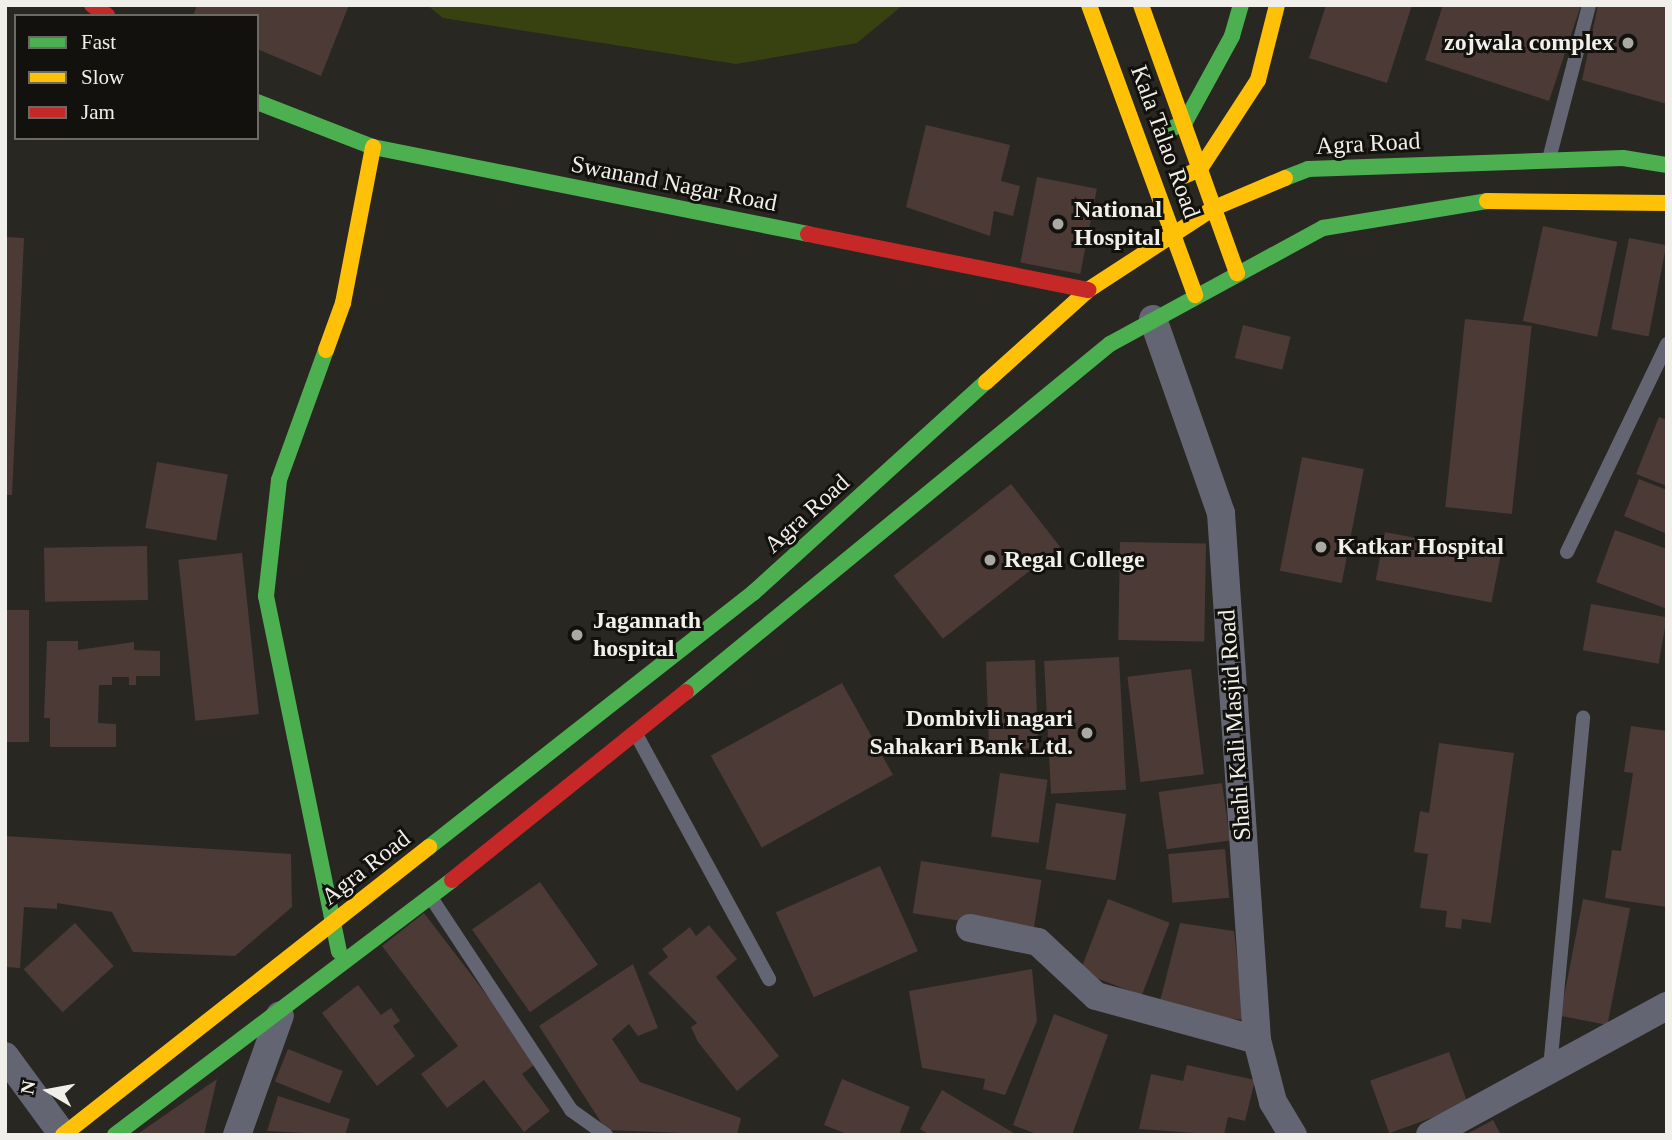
<!DOCTYPE html>
<html>
<head>
<meta charset="utf-8">
<style>
  body { margin:0 }
  #map { position:relative; width:1672px; height:1140px; overflow:hidden; background:#282722; font-family:Georgia,serif }
  div>[style] { position:absolute }
  .green>* { inset:0; background:#384211 }
  .building>* { inset:0; background:#4c3a37; transform-origin:0 0 }
  .lane>* { height:14px; margin:-7px; padding:0 7px; transform-origin:7px; border-radius:7px; background:#646572 }
  .street>* { height:28px; margin:-14px; padding:0 14px; transform-origin:14px; border-radius:14px; background:#646572 }
  .fast>* { height:16px; margin:-8px; padding:0 8px; transform-origin:8px; border-radius:8px; background:#4caf50 }
  .slow>* { height:16px; margin:-8px; padding:0 8px; transform-origin:8px; border-radius:8px; background:#ffc107 }
  .jam>* { height:16px; margin:-8px; padding:0 8px; transform-origin:8px; border-radius:8px; background:#c62828 }
  .dots>* { width:19px; height:19px; translate:-50% -50%; box-sizing:border-box; border:4px solid #12110d; border-radius:50% }
  span { translate:-50% -50%; white-space:nowrap; text-align:center; line-height:1.15; -webkit-text-stroke:6px #12110d; paint-order:stroke }
  .poi-label { font-size:24px; color:#f1efe9; font-weight:700 }
  .right { translate:-100% -50%; text-align:right }
  .left { translate:0 -50%; text-align:left }
  .street-label { font-size:24px; color:#f1efe9 }
  .frame { position:absolute; inset:0; border:7px solid #f1efe9; pointer-events:none }
  .legend { position:absolute; left:14px; top:14px; width:245px; height:126px; box-sizing:border-box; background:#12110d; border:2px solid #6b6a65; margin:0; padding:9px 12px; list-style:none; font-size:21px; color:#f1efe9 }
  .legend li { display:flex; align-items:center; gap:14px; height:35px }
  .legend b { width:35px; border:2px solid #6b6a65 }
  .north { position:absolute; left:14px; top:1056px; width:70px; height:70px; -webkit-text-stroke:5px #12110d; paint-order:stroke; rotate:280deg; font-size:19px; font-weight:700; line-height:28px; text-align:center; color:#f1efe9 }
  .north::after { content:''; display:block; margin:auto; width:24px; height:32px; background:#f1efe9; clip-path:polygon(50% 0,100% 100%,50% 72%,0 100%) }
</style>
</head>
<body>
<div id="map">
  <div class="green">
    <i style="clip-path:polygon(427px 5px,903px 5px,857px 43px,736px 64px,443px 18px)"></i>
  </div>
  <div class="building">
    <i style="clip-path:polygon(197px 5px,349px 5px,321px 76px,257px 49px,257px 16px,193px 16px)"></i>
    <i style="clip-path:polygon(1326px 5px,1412px 5px,1387px 83px,1309px 58px)"></i>
    <i style="clip-path:polygon(1443px 5px,1581px 5px,1549px 101px,1425px 60px)"></i>
    <i style="clip-path:polygon(1598px 5px,1667px 5px,1667px 104px,1582px 80px)"></i>
    <i style="clip-path:polygon(926px 125px,1010px 145px,1001px 181px,1020px 186px,1013px 216px,994px 211px,990px 236px,906px 207px)"></i>
    <i style="left:1037px;top:177px;width:61px;height:87px;rotate:11deg"></i>
    <i style="left:1543px;top:226px;width:76px;height:97px;rotate:12deg"></i>
    <i style="clip-path:polygon(5px 237px,24px 238px,12px 495px,5px 495px)"></i>
    <i style="left:1629px;top:238px;width:38px;height:93px;rotate:11deg"></i>
    <i style="left:1465px;top:319px;width:67px;height:189px;rotate:6deg"></i>
    <i style="left:1243px;top:325px;width:49px;height:34px;rotate:14deg"></i>
    <i style="clip-path:polygon(1659px 417px,1667px 420px,1667px 486px,1636px 474px)"></i>
    <i style="left:1302px;top:457px;width:63px;height:116px;rotate:11deg"></i>
    <i style="left:157px;top:462px;width:72px;height:67px;rotate:10deg"></i>
    <i style="clip-path:polygon(1639px 479px,1667px 490px,1667px 534px,1624px 516px)"></i>
    <i style="left:1011px;top:484px;width:80px;height:149px;rotate:52deg"></i>
    <i style="clip-path:polygon(1615px 530px,1667px 549px,1667px 609px,1596px 582px)"></i>
    <i style="left:1385px;top:532px;width:118px;height:49px;rotate:11deg"></i>
    <i style="left:1120px;top:542px;width:86px;height:98px;rotate:1deg"></i>
    <i style="left:147px;top:546px;width:54px;height:103px;rotate:89deg"></i>
    <i style="left:242px;top:553px;width:162px;height:64px;rotate:84deg"></i>
    <i style="left:1591px;top:604px;width:77px;height:47px;rotate:10deg"></i>
    <i style="left:5px;top:610px;width:24px;height:132px"></i>
    <i style="clip-path:polygon(47px 641px,78px 641px,78px 650px,134px 642px,134px 650px,160px 651px,160px 676px,136px 676px,136px 685px,129px 685px,129px 677px,112px 677px,112px 685px,99px 685px,98px 723px,116px 724px,116px 747px,50px 747px,50px 718px,44px 718px)"></i>
    <i style="left:1119px;top:657px;width:133px;height:75px;rotate:87deg"></i>
    <i style="left:1035px;top:660px;width:88px;height:49px;rotate:88deg"></i>
    <i style="left:1191px;top:669px;width:106px;height:64px;rotate:83deg"></i>
    <i style="left:842px;top:683px;width:105px;height:150px;rotate:61deg"></i>
    <i style="clip-path:polygon(1631px 726px,1667px 731px,1667px 907px,1605px 898px,1612px 850px,1621px 851px,1633px 773px,1624px 772px)"></i>
    <i style="clip-path:polygon(1439px 743px,1514px 753px,1491px 923px,1462px 919px,1461px 929px,1445px 927px,1447px 911px,1420px 908px,1428px 854px,1414px 852px,1420px 811px,1429px 813px)"></i>
    <i style="left:1000px;top:773px;width:48px;height:64px;rotate:8deg"></i>
    <i style="left:1222px;top:783px;width:58px;height:64px;rotate:82deg"></i>
    <i style="left:1056px;top:803px;width:71px;height:67px;rotate:9deg"></i>
    <i style="clip-path:polygon(5px 836px,291px 854px,292px 907px,235px 956px,133px 952px,112px 912px,57px 903px,57px 909px,24px 907px,20px 968px,5px 967px)"></i>
    <i style="left:1225px;top:849px;width:49px;height:57px;rotate:85deg"></i>
    <i style="left:921px;top:861px;width:122px;height:53px;rotate:9deg"></i>
    <i style="left:880px;top:866px;width:93px;height:114px;rotate:66deg"></i>
    <i style="left:540px;top:882px;width:101px;height:83px;rotate:55deg"></i>
    <i style="left:1108px;top:899px;width:66px;height:78px;rotate:21deg"></i>
    <i style="left:1583px;top:899px;width:48px;height:119px;rotate:11deg"></i>
    <i style="clip-path:polygon(424px 913px,538px 1062px,522px 1074px,550px 1111px,524px 1132px,484px 1080px,447px 1108px,421px 1074px,458px 1046px,382px 946px)"></i>
    <i style="left:75px;top:923px;width:58px;height:69px;rotate:48deg"></i>
    <i style="clip-path:polygon(1180px 923px,1234px 931px,1244px 1020px,1158px 1009px)"></i>
    <i style="clip-path:polygon(709px 925px,737px 959px,716px 977px,779px 1056px,737px 1091px,698px 1042px,691px 1027px,697px 1023px,648px 973px,668px 957px,662px 949px,690px 927px,696px 936px)"></i>
    <i style="clip-path:polygon(633px 964px,658px 1028px,638px 1036px,629px 1024px,612px 1039px,640px 1082px,741px 1118px,737px 1135px,606px 1130px,539px 1026px)"></i>
    <i style="clip-path:polygon(1032px 969px,1037px 1021px,1005px 1095px,983px 1089px,985px 1079px,922px 1068px,909px 991px)"></i>
    <i style="clip-path:polygon(358px 985px,381px 1015px,391px 1008px,400px 1021px,393px 1026px,415px 1056px,377px 1086px,322px 1013px)"></i>
    <i style="clip-path:polygon(1054px 1014px,1108px 1035px,1072px 1135px,1039px 1135px,1013px 1125px)"></i>
    <i style="left:288px;top:1049px;width:59px;height:35px;rotate:22deg"></i>
    <i style="left:1449px;top:1052px;width:56px;height:84px;rotate:70deg"></i>
    <i style="clip-path:polygon(1187px 1065px,1255px 1080px,1245px 1121px,1228px 1117px,1224px 1135px,1139px 1129px,1151px 1074px,1183px 1081px)"></i>
    <i style="clip-path:polygon(217px 1079px,204px 1135px,136px 1135px)"></i>
    <i style="clip-path:polygon(842px 1079px,910px 1107px,899px 1135px,849px 1135px,824px 1125px)"></i>
    <i style="clip-path:polygon(942px 1090px,1017px 1135px,930px 1135px,920px 1129px)"></i>
    <i style="clip-path:polygon(278px 1096px,350px 1119px,345px 1135px,267px 1131px)"></i>
    <i style="clip-path:polygon(1493px 1120px,1501px 1135px,1465px 1135px)"></i>
  </div>
  <div class="lane">
    <i style="left:1549px;top:159px;width:159px;rotate:-75.4deg"></i>
    <i style="left:1567px;top:552px;width:231px;rotate:-64.3deg"></i>
    <i style="left:636px;top:734px;width:279px;rotate:61.5deg"></i>
    <i style="left:432px;top:899px;width:253px;rotate:56.6deg"></i>
    <i style="left:571px;top:1110px;width:43px;rotate:35.5deg"></i>
    <i style="left:1550px;top:1068px;width:352px;rotate:-84.6deg"></i>
  </div>
  <div class="street">
    <i style="left:1153px;top:319px;width:206px;rotate:70.7deg"></i>
    <i style="left:1221px;top:513px;width:528px;rotate:86.09deg"></i>
    <i style="left:1257px;top:1040px;width:64px;rotate:75.5deg"></i>
    <i style="left:1273px;top:1102px;width:39px;rotate:59deg"></i>
    <i style="left:970px;top:928px;width:69px;rotate:11.6deg"></i>
    <i style="left:1038px;top:942px;width:79px;rotate:43deg"></i>
    <i style="left:1096px;top:996px;width:167px;rotate:15.3deg"></i>
    <i style="left:5px;top:1056px;width:98px;rotate:53.7deg"></i>
    <i style="left:237px;top:1135px;width:127px;rotate:-70.3deg"></i>
    <i style="left:1430px;top:1135px;width:270px;rotate:-28.6deg"></i>
  </div>
  <div class="fast">
    <i style="left:257px;top:102px;width:124px;rotate:21.2deg"></i>
    <i style="left:373px;top:147px;width:444px;rotate:11.3deg"></i>
    <i style="left:1169px;top:130px;width:18px;rotate:-27deg"></i>
    <i style="left:1185px;top:122px;width:98px;rotate:-61.3deg"></i>
    <i style="left:1232px;top:36px;width:32px;rotate:-74deg"></i>
    <i style="left:1285px;top:178px;width:25px;rotate:-21deg"></i>
    <i style="left:1308px;top:169px;width:315px;rotate:-2deg"></i>
    <i style="left:1623px;top:158px;width:45px;rotate:9deg"></i>
    <i style="left:326px;top:350px;width:138px;rotate:109.9deg"></i>
    <i style="left:279px;top:480px;width:117px;rotate:96.4deg"></i>
    <i style="left:266px;top:596px;width:363px;rotate:78.4deg"></i>
    <i style="left:686px;top:692px;width:549px;rotate:-39.38deg"></i>
    <i style="left:1110px;top:344px;width:243px;rotate:-28.6deg"></i>
    <i style="left:1323px;top:228px;width:166px;rotate:-9.3deg"></i>
    <i style="left:429px;top:847px;width:412px;rotate:-38.1deg"></i>
    <i style="left:753px;top:593px;width:314px;rotate:-42.2deg"></i>
    <i style="left:115px;top:1135px;width:423px;rotate:-37.1deg"></i>
  </div>
  <div class="slow">
    <i style="left:1089px;top:5px;width:309px;rotate:69.9deg"></i>
    <i style="left:1141px;top:5px;width:285px;rotate:70.3deg"></i>
    <i style="left:1184px;top:176px;width:17px;rotate:-24deg"></i>
    <i style="left:1200px;top:169px;width:106px;rotate:-56.9deg"></i>
    <i style="left:1258px;top:80px;width:77px;rotate:-75.8deg"></i>
    <i style="left:1487px;top:201px;width:180px;rotate:0.6deg"></i>
    <i style="left:326px;top:350px;width:50px;rotate:-70.1deg"></i>
    <i style="left:343px;top:303px;width:159px;rotate:-79.1deg"></i>
    <i style="left:986px;top:382px;width:137px;rotate:-42deg"></i>
    <i style="left:1088px;top:290px;width:150px;rotate:-33.1deg"></i>
    <i style="left:1214px;top:208px;width:77px;rotate:-22.9deg"></i>
    <i style="left:63px;top:1135px;width:466px;rotate:-38.2deg"></i>
  </div>
  <div class="jam">
    <i style="left:92px;top:5px;width:19px;rotate:35deg"></i>
    <i style="left:808px;top:234px;width:286px;rotate:11.3deg"></i>
    <i style="left:452px;top:880px;width:300px;rotate:-38.8deg"></i>
  </div>
  <div class="dots">
    <i style="left:1628px;top:43px;background:#aba9a3"></i>
    <i style="left:1058px;top:224px;background:#aba9a3"></i>
    <i style="left:1321px;top:547px;background:#aba9a3"></i>
    <i style="left:990px;top:560px;background:#aba9a3"></i>
    <i style="left:577px;top:635px;background:#aba9a3"></i>
    <i style="left:1087px;top:733px;background:#aba9a3"></i>
  </div>
  <div class="poi-label">
    <span class="right" style="left:1614px;top:43px">zojwala complex</span>
    <span class="left" style="left:1074px;top:224px">National<br>Hospital</span>
    <span class="left" style="left:1337px;top:547px">Katkar Hospital</span>
    <span class="left" style="left:1004px;top:560px">Regal College</span>
    <span class="left" style="left:593px;top:635px">Jagannath<br>hospital</span>
    <span class="right" style="left:1073px;top:733px">Dombivli nagari<br>Sahakari Bank Ltd.</span>
  </div>
  <div class="street-label">
    <span style="left:1165px;top:142px;rotate:70deg">Kala Talao Road</span>
    <span style="left:1368px;top:144px;rotate:-3deg">Agra Road</span>
    <span style="left:674px;top:184px;rotate:11deg">Swanand Nagar Road</span>
    <span style="left:807px;top:514px;rotate:-42deg">Agra Road</span>
    <span style="left:1235px;top:725px;rotate:-94deg">Shahi Kali Masjid Road</span>
    <span style="left:366px;top:868px;rotate:-38deg">Agra Road</span>
  </div>
  <div class="frame"></div>
  <ul class="legend">
  <li><b style="height:9px;background:#4caf50"></b>Fast</li>
  <li><b style="height:9px;background:#ffc107"></b>Slow</li>
  <li><b style="height:9px;background:#c62828"></b>Jam</li>
  </ul>
  <div class="north">N</div>
</div>
</body>
</html>
